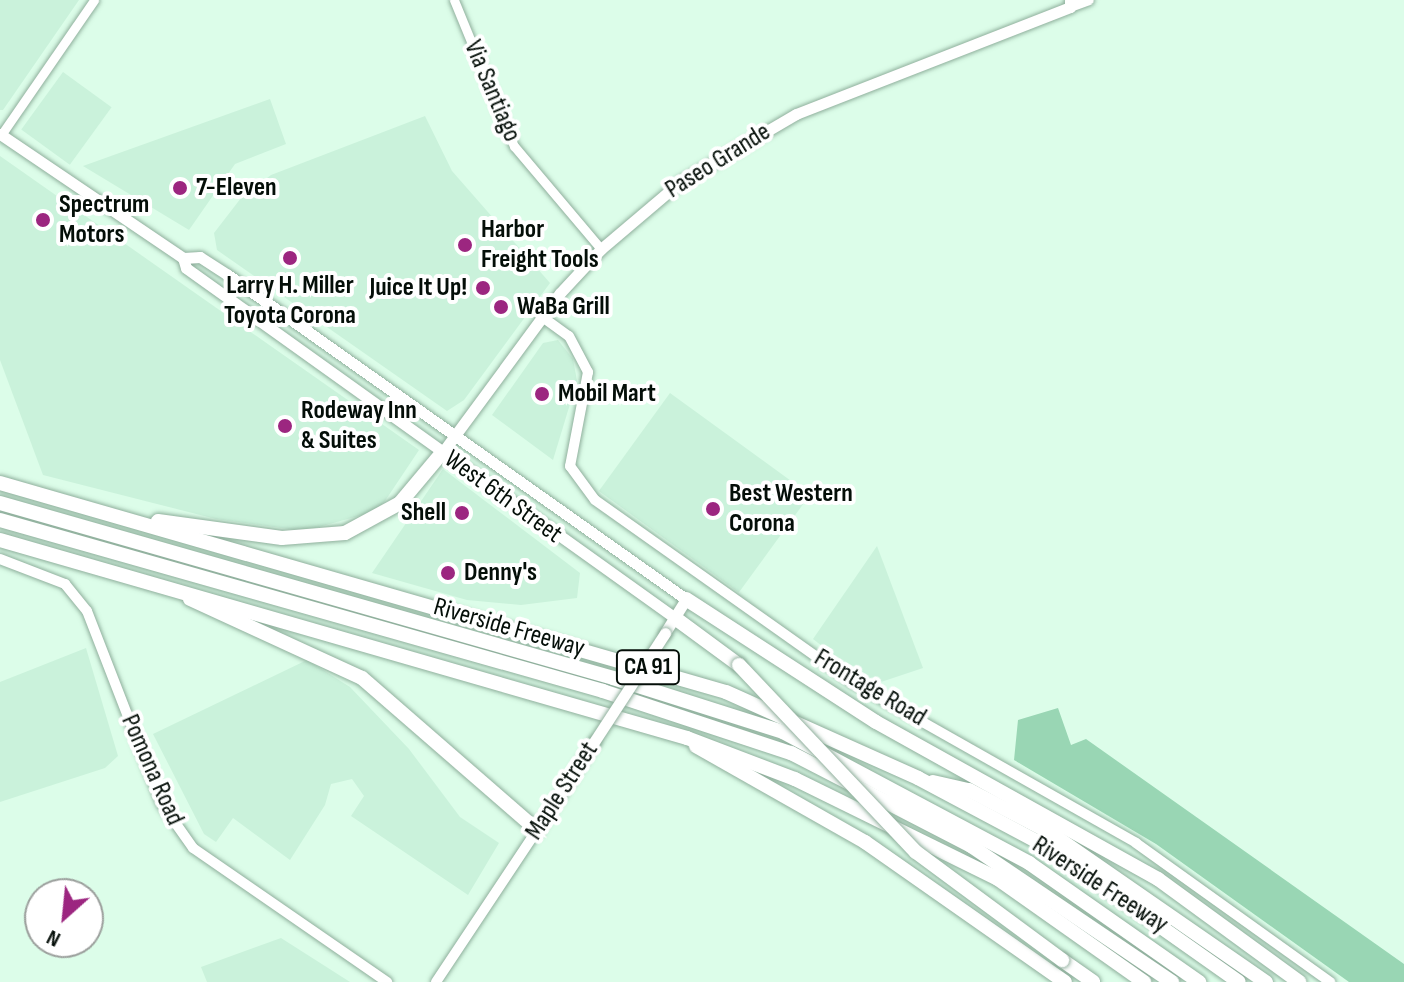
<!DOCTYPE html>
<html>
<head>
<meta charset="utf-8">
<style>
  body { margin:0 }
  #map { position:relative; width:1404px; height:982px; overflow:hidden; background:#dcfde9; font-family:"Sofia Sans Condensed",sans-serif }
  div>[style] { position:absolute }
  .built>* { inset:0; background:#caf2db; transform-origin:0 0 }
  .green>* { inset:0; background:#99d6b4 }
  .roads { filter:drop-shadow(0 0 2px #8faf9c) drop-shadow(0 0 2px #8faf9c) }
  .tertiary>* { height:9px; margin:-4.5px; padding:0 4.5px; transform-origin:4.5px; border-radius:4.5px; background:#fff }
  .secondary>* { height:10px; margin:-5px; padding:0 5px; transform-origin:5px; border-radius:5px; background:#fff }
  .primary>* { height:11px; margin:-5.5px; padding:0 5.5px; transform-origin:5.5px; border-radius:5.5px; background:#fff }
  .motorway>* { height:14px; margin:-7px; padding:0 7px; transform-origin:7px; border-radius:7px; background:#fff }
  .bridges { filter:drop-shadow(0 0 2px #8faf9c) drop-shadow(0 0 2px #8faf9c) }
  .primary-bridge>* { height:11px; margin:-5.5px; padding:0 5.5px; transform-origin:5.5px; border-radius:5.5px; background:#fff }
  .motorway-bridge>* { height:14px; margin:-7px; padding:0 7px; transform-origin:7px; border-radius:7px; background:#fff }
  .dots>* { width:22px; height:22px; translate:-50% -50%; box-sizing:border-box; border:4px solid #fff; border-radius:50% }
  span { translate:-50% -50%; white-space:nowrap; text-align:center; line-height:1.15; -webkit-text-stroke:8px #fff; paint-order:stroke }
  .shield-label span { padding:2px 6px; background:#fff; border:2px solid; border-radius:6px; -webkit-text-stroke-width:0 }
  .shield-label { font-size:24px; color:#040e08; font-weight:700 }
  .street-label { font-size:26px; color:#040e08 }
  .poi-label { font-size:26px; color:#040e08; font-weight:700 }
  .left { translate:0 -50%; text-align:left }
  .right { translate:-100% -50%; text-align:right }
  .north { position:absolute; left:24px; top:878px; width:80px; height:80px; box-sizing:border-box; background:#fff; border:2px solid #9b9f9c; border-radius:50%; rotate:207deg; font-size:22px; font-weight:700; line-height:32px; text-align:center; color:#040e08 }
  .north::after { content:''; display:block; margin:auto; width:28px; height:36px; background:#9c2680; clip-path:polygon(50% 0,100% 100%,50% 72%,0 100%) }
</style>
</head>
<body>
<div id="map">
  <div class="built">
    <i style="clip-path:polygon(0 0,79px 0,3px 110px,0 110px)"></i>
    <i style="left:63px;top:72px;width:60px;height:71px;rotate:36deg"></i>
    <i style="clip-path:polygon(270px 99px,286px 144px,235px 164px,189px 230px,83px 166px)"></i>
    <i style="clip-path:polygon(425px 116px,452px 171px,550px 283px,464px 400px,447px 411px,217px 250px,214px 233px,241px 198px,271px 175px)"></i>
    <i style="clip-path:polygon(0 156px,419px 450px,385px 501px,373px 512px,304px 531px,216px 519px,43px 475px,0 360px)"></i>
    <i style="clip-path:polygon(558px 340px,573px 359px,577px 381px,553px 460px,492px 415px,543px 343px)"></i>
    <i style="left:670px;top:393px;width:173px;height:121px;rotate:36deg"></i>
    <i style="clip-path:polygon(443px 469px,580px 573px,577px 598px,521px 605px,467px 600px,372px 573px)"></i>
    <i style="clip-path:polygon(877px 546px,923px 668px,872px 685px,813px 639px)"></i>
    <i style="clip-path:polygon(86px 648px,118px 756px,105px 768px,0 802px,0 682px)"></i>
    <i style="clip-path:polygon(307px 660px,350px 687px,409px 749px,460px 817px,499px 843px,468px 895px,351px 816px,364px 796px,352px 779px,331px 784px,325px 805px,290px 860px,233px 818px,216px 842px,204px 834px,153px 734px)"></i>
    <i style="clip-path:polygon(281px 938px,350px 982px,207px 982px,201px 967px)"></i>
  </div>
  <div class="green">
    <i style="clip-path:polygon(1058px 708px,1071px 745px,1086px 739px,1404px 964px,1404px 982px,1349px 982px,1156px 844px,1014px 760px,1018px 720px)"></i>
  </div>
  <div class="roads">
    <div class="tertiary">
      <i style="left:454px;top:0;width:158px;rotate:67.7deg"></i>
      <i style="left:514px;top:146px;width:135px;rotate:49.8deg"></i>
      <i style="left:1px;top:135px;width:164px;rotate:-55.4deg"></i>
    </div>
    <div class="secondary">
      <i style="left:1070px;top:7px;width:20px;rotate:-20deg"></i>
      <i style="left:541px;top:316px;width:34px;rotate:36deg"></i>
      <i style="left:569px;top:336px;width:41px;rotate:62.2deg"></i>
      <i style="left:588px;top:372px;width:96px;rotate:100.8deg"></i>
      <i style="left:570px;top:466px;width:42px;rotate:53.7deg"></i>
      <i style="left:595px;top:500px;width:315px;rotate:35.3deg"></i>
      <i style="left:852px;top:682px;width:326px;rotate:29.5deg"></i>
      <i style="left:1136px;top:843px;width:239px;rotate:35.6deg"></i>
      <i style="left:0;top:559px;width:70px;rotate:21deg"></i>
      <i style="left:65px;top:584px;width:35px;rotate:51deg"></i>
      <i style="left:87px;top:611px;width:207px;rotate:68.8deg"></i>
      <i style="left:162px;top:804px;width:54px;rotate:54.8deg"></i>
      <i style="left:193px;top:848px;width:236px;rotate:34.6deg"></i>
      <i style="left:436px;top:982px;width:182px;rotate:-56.4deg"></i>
    </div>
    <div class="primary">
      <i style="left:0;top:134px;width:221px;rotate:34.1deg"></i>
      <i style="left:183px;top:258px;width:17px;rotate:-3deg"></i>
      <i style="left:200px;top:257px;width:33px;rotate:33deg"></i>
      <i style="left:228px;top:275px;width:561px;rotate:35.28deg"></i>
      <i style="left:686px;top:599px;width:40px;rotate:122deg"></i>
      <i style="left:183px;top:258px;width:10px;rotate:73deg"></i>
      <i style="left:186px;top:268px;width:601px;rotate:35.59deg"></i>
      <i style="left:442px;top:453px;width:199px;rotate:-53.6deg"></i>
      <i style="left:560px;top:293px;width:60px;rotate:-47deg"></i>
      <i style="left:601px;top:249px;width:104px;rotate:-40.3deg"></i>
      <i style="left:680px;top:182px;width:134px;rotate:-30.4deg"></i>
      <i style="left:796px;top:114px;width:294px;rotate:-21.3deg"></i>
      <i style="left:1070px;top:7px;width:7px;rotate:-90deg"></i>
      <i style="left:537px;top:830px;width:105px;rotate:-57.1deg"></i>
    </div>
    <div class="motorway">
      <i style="left:0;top:483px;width:755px;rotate:16.06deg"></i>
      <i style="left:726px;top:692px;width:210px;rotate:24.1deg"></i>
      <i style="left:918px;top:778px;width:149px;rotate:28.1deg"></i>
      <i style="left:1049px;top:848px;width:232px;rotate:35.2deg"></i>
      <i style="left:0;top:503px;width:637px;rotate:15.93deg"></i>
      <i style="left:613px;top:678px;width:178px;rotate:17.6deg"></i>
      <i style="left:783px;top:732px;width:279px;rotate:28deg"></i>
      <i style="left:1029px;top:863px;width:208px;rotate:35deg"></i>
      <i style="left:0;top:520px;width:627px;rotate:15.83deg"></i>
      <i style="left:603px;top:691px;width:198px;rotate:18.3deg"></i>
      <i style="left:791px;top:753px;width:203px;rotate:27.3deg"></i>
      <i style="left:971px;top:846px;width:243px;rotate:34.1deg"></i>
      <i style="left:158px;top:521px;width:125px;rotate:7.8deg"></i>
      <i style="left:282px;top:538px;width:63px;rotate:-4.5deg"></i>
      <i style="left:345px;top:533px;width:63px;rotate:-28.6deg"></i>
      <i style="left:400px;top:503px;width:65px;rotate:-50deg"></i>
      <i style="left:0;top:540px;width:715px;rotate:16.08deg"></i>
      <i style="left:687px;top:738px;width:116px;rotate:20.8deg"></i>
      <i style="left:795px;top:779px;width:226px;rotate:26.2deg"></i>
      <i style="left:998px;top:879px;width:179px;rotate:35.2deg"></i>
      <i style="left:190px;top:599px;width:189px;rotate:24.7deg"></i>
      <i style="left:362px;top:678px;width:232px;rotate:41deg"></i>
      <i style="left:686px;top:599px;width:226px;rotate:32.9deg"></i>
      <i style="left:876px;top:722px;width:323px;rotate:29.1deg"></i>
      <i style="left:1158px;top:879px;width:175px;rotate:36.1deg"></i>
      <i style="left:675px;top:618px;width:79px;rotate:36.3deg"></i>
      <i style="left:696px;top:746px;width:194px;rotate:29.6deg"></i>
      <i style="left:865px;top:842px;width:244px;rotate:35deg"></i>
      <i style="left:933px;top:782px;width:37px;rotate:13deg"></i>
      <i style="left:969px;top:790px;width:90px;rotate:27.7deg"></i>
      <i style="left:1049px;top:832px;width:264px;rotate:34.7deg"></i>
      <i style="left:1062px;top:960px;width:38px;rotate:35deg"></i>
    </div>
  </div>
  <div class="bridges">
    <div class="primary-bridge">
      <i style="left:594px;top:742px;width:130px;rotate:-56.9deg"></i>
    </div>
    <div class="motorway-bridge">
      <i style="left:739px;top:665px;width:257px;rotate:46.6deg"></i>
      <i style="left:916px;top:852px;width:182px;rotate:36.5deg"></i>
    </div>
  </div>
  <div class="dots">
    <i style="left:180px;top:188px;background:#9c2680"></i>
    <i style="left:43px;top:220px;background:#9c2680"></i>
    <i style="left:465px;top:245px;background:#9c2680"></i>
    <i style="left:290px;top:258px;background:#9c2680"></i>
    <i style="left:483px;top:288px;background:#9c2680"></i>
    <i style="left:501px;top:307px;background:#9c2680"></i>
    <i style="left:542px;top:394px;background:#9c2680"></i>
    <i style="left:285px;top:426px;background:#9c2680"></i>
    <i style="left:713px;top:509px;background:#9c2680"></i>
    <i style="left:462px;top:513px;background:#9c2680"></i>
    <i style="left:448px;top:573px;background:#9c2680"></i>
  </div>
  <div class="shield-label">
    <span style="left:648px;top:667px">CA 91</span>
  </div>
  <div class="street-label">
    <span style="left:492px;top:91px;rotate:67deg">Via Santiago</span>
    <span style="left:718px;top:161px;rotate:-32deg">Paseo Grande</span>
    <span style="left:503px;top:497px;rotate:36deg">West 6th Street</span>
    <span style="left:509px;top:628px;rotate:16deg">Riverside Freeway</span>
    <span style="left:870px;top:688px;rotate:31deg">Frontage Road</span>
    <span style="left:152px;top:770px;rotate:66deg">Pomona Road</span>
    <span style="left:562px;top:791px;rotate:-57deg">Maple Street</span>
    <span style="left:1100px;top:885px;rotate:33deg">Riverside Freeway</span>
  </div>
  <div class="poi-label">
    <span class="left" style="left:196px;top:188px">7-Eleven</span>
    <span class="left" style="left:59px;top:220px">Spectrum<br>Motors</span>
    <span class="left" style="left:481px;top:245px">Harbor<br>Freight Tools</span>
    <span style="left:290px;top:301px">Larry H. Miller<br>Toyota Corona</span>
    <span class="right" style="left:467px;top:288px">Juice It Up!</span>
    <span class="left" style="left:517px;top:307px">WaBa Grill</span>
    <span class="left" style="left:558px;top:394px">Mobil Mart</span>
    <span class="left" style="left:301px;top:426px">Rodeway Inn<br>&amp; Suites</span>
    <span class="left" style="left:729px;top:509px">Best Western<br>Corona</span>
    <span class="right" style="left:446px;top:513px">Shell</span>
    <span class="left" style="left:464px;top:573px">Denny's</span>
  </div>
  <div class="north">N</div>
</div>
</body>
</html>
